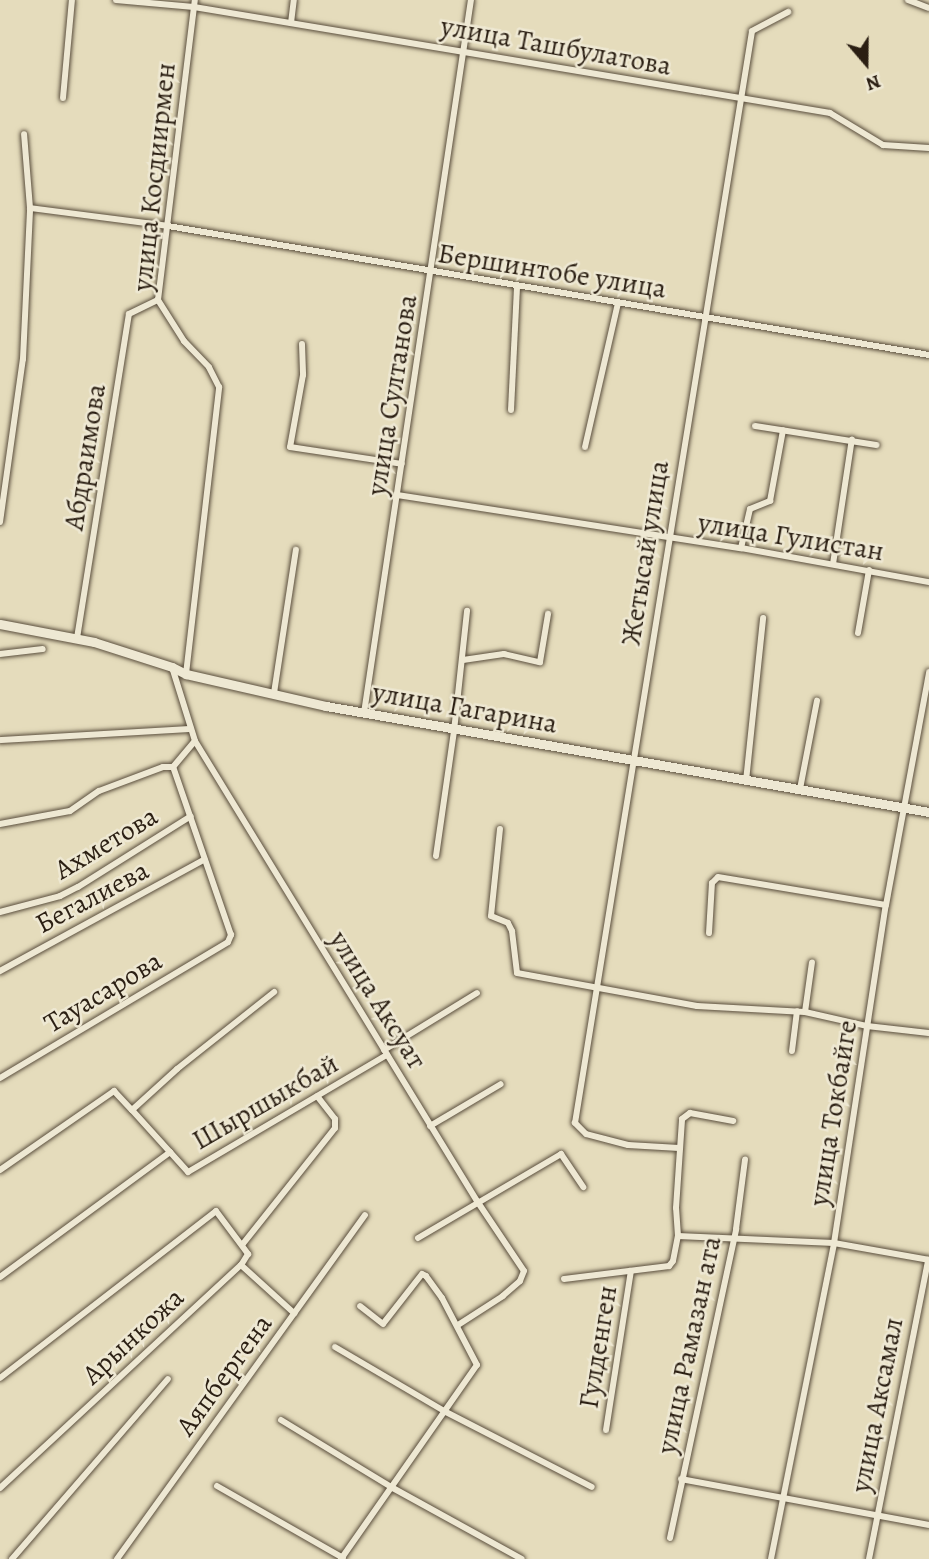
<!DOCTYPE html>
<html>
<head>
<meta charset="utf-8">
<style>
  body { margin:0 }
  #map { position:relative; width:929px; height:1559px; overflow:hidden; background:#e5dcbc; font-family:Alegreya,serif }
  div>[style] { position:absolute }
  .roads { filter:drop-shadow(0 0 2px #5a4e3d) drop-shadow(0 0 2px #5a4e3d) }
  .street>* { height:6px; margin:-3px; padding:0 3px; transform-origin:3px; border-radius:3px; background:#eee8d3 }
  .secondary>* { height:9px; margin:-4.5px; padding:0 4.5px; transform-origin:4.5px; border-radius:4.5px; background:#eee8d3 }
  span { translate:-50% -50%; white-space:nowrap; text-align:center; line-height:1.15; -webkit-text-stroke:5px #eee8d3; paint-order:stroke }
  .street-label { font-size:28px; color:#2b1f13 }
  .north { position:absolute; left:831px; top:28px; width:70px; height:70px; -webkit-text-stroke:5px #eee8d3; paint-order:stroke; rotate:160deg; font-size:19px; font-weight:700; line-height:28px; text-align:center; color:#2b1f13 }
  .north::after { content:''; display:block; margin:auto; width:24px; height:32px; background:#2b1f13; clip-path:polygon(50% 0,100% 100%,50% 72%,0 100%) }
</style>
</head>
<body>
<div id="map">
  <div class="roads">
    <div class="street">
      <i style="left:116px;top:0;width:78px;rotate:5.1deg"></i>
      <i style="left:194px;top:7px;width:645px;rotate:9.46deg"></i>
      <i style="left:830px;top:113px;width:62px;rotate:31.1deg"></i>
      <i style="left:883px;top:145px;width:46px;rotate:3.7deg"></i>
      <i style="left:908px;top:0;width:22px;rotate:21deg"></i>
      <i style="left:291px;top:23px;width:23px;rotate:-83deg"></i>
      <i style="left:63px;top:98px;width:98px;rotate:-84.8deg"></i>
      <i style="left:30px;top:208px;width:139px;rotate:7.4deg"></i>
      <i style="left:168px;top:226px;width:772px;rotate:9.62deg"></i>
      <i style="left:302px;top:344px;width:31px;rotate:88deg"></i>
      <i style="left:303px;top:375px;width:73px;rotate:100.2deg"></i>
      <i style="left:290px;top:447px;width:113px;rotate:8.6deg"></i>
      <i style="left:511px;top:410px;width:123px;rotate:-87.2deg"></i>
      <i style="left:755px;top:426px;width:123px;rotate:8.9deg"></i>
      <i style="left:585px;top:447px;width:148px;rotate:-77.1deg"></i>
      <i style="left:397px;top:495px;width:348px;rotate:8.8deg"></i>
      <i style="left:741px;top:548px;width:191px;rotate:10.3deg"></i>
      <i style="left:0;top:522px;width:165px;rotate:-82deg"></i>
      <i style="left:23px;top:359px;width:151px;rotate:-87.3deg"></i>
      <i style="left:30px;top:208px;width:74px;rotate:-94.6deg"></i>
      <i style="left:741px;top:548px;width:40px;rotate:-77deg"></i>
      <i style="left:750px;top:509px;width:22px;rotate:-22deg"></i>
      <i style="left:770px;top:501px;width:72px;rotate:-79.6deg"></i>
      <i style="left:833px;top:564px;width:126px;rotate:-81.4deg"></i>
      <i style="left:858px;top:633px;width:64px;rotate:-80.1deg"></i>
      <i style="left:77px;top:638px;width:328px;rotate:-80.9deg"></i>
      <i style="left:129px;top:314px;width:32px;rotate:-26deg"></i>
      <i style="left:0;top:654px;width:43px;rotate:-6.6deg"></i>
      <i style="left:463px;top:660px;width:41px;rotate:-8.3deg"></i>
      <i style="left:504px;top:654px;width:37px;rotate:13deg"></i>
      <i style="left:540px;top:662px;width:49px;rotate:-80.5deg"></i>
      <i style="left:172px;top:667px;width:77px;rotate:72.7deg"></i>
      <i style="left:195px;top:741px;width:540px;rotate:58.49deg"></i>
      <i style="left:477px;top:1201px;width:84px;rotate:56.1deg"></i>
      <i style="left:524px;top:1271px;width:11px;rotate:112deg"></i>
      <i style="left:520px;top:1281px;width:23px;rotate:139deg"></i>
      <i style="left:503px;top:1296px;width:54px;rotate:147.2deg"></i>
      <i style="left:186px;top:674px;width:289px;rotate:-83.4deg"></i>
      <i style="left:219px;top:387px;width:22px;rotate:-117deg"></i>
      <i style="left:209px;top:367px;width:36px;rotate:-134deg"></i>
      <i style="left:184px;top:341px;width:49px;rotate:-122.4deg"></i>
      <i style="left:158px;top:300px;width:302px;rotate:-83deg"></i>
      <i style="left:274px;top:693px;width:145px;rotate:-81.3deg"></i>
      <i style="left:364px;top:713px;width:721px;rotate:-81.47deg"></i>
      <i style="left:0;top:740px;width:191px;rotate:-3.3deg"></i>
      <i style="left:746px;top:781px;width:164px;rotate:-84deg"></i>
      <i style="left:800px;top:789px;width:90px;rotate:-79.1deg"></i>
      <i style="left:0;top:824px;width:71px;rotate:-10.5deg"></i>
      <i style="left:70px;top:811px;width:35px;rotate:-35deg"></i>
      <i style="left:99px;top:791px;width:68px;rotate:-20.6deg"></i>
      <i style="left:163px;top:767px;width:10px"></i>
      <i style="left:173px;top:767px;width:34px;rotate:-50deg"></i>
      <i style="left:500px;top:829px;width:87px;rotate:95.9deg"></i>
      <i style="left:491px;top:916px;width:18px;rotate:22deg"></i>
      <i style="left:508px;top:923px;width:9px;rotate:63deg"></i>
      <i style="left:512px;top:931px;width:42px;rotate:83.2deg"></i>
      <i style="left:517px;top:973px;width:183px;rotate:10.4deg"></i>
      <i style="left:697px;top:1006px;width:108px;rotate:3.2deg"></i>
      <i style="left:805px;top:1012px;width:64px;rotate:12.7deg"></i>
      <i style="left:867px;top:1026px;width:62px;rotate:6.4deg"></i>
      <i style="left:436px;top:856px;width:126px;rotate:-81.8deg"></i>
      <i style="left:454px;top:731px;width:121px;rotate:-83.8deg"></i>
      <i style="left:0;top:912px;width:62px;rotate:-14.9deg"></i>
      <i style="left:60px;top:896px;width:20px;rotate:-27deg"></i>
      <i style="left:78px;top:887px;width:133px;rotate:-32.1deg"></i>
      <i style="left:709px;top:933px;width:50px;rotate:-86.6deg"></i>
      <i style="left:712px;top:883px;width:8px;rotate:-45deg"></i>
      <i style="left:718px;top:877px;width:170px;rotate:9.5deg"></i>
      <i style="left:0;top:971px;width:232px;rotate:-28.6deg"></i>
      <i style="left:805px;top:1012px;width:50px;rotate:-82deg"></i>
      <i style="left:384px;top:1050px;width:109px;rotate:-31.5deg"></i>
      <i style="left:792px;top:1051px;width:40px;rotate:-82.9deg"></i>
      <i style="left:0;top:1078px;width:265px;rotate:-30.8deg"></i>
      <i style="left:228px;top:942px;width:8px;rotate:-67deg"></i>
      <i style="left:231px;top:935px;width:178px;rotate:-109deg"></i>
      <i style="left:132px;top:1110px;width:57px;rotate:47.9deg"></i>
      <i style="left:430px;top:1126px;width:82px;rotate:-30.6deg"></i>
      <i style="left:679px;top:1148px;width:51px;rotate:-176.6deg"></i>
      <i style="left:628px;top:1145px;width:43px;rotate:-165.3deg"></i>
      <i style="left:586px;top:1134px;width:16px;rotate:-135deg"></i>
      <i style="left:575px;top:1123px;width:1106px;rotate:-80.79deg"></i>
      <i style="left:752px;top:31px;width:41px;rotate:-27.8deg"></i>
      <i style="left:0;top:1170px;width:139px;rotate:-34.7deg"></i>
      <i style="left:114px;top:1091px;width:26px;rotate:47deg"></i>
      <i style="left:132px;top:1110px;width:61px;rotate:-42.3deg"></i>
      <i style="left:177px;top:1069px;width:124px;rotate:-38.4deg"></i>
      <i style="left:678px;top:1236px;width:156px;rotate:2.6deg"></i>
      <i style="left:834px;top:1243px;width:97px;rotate:10.1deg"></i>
      <i style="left:418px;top:1238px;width:166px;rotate:-30.4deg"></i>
      <i style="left:561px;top:1154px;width:40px;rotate:56deg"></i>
      <i style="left:242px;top:1245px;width:149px;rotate:-51.5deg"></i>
      <i style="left:335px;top:1128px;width:9px;rotate:-90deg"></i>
      <i style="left:335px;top:1119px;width:29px;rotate:-128deg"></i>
      <i style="left:0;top:1277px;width:211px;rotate:-36.3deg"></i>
      <i style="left:170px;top:1152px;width:27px;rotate:48deg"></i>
      <i style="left:188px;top:1172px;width:231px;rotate:-30.5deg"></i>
      <i style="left:564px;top:1279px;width:106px;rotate:-7.1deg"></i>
      <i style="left:669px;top:1266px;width:6px;rotate:-51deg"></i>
      <i style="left:673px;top:1261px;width:25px;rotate:-79deg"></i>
      <i style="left:678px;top:1236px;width:28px;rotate:-94deg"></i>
      <i style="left:676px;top:1208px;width:89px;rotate:-86.1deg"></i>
      <i style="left:682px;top:1119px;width:10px;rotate:-37deg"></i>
      <i style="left:690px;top:1113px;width:44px;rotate:10.5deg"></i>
      <i style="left:335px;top:1347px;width:126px;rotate:30.4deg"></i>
      <i style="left:444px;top:1411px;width:166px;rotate:27.2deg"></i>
      <i style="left:0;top:1378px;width:273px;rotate:-37.7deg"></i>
      <i style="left:216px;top:1211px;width:54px;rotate:53.3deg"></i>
      <i style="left:248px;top:1254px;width:13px;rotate:122deg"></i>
      <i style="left:281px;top:1420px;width:129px;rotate:31.3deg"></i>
      <i style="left:391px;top:1487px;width:149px;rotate:28.8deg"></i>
      <i style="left:606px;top:1430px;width:161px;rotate:-81.1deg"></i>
      <i style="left:681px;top:1479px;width:252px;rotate:10.5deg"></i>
      <i style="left:217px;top:1486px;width:145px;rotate:29.7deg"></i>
      <i style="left:0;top:1488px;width:328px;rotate:-42.8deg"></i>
      <i style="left:241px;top:1265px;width:72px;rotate:42.2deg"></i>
      <i style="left:670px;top:1538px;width:316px;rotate:-77.9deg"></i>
      <i style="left:736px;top:1229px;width:70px;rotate:-82.6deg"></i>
      <i style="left:12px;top:1559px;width:238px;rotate:-49.1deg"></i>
      <i style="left:117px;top:1559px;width:424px;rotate:-54.2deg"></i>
      <i style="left:341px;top:1559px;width:237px;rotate:-55deg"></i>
      <i style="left:477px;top:1365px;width:76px;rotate:-117.6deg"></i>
      <i style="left:442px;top:1298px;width:27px;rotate:-126deg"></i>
      <i style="left:426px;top:1276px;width:4px;rotate:-153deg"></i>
      <i style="left:422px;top:1274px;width:63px;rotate:128deg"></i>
      <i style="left:383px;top:1324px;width:29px;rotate:-142deg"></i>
      <i style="left:771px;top:1559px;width:322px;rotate:-78.7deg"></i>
      <i style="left:834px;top:1243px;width:342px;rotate:-81.3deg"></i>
      <i style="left:886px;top:905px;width:237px;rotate:-79.5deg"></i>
      <i style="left:869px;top:1559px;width:305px;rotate:-78.8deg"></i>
    </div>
    <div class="secondary">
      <i style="left:0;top:624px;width:96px;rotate:10.8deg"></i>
      <i style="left:94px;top:642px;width:82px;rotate:17.8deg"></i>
      <i style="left:172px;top:667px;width:16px;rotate:27deg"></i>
      <i style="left:186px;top:674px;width:144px;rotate:12.9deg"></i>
      <i style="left:326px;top:706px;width:612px;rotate:9.97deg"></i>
    </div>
  </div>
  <div class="street-label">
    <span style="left:556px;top:46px;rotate:10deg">улица Ташбулатова</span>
    <span style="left:154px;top:177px;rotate:-84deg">улица Косдиирмен</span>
    <span style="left:552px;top:271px;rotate:9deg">Бершинтобе улица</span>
    <span style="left:392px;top:395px;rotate:-81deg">улица Султанова</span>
    <span style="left:85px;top:457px;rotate:-81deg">Абдраимова</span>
    <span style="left:791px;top:537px;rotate:9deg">улица Гулистан</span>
    <span style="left:645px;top:553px;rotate:-81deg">Жетысай улица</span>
    <span style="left:465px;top:708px;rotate:10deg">улица Гагарина</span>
    <span style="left:106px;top:843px;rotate:-31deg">Ахметова</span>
    <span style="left:92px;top:897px;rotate:-28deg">Бегалиева</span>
    <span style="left:103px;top:992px;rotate:-31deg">Тауасарова</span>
    <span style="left:378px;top:1000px;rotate:58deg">улица Аксуат</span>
    <span style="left:265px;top:1102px;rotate:-30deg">Шыршыкбай</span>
    <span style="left:833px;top:1113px;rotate:-81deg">улица Токбайге</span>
    <span style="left:133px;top:1336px;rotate:-43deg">Арынкожа</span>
    <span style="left:689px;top:1345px;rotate:-78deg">улица Рамазан ата</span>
    <span style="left:598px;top:1347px;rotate:-81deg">Гулденген</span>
    <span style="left:224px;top:1375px;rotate:-54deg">Аяпбергена</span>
    <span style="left:877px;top:1405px;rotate:-79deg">улица Аксамал</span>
  </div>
  <div class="north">N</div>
</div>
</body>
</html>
